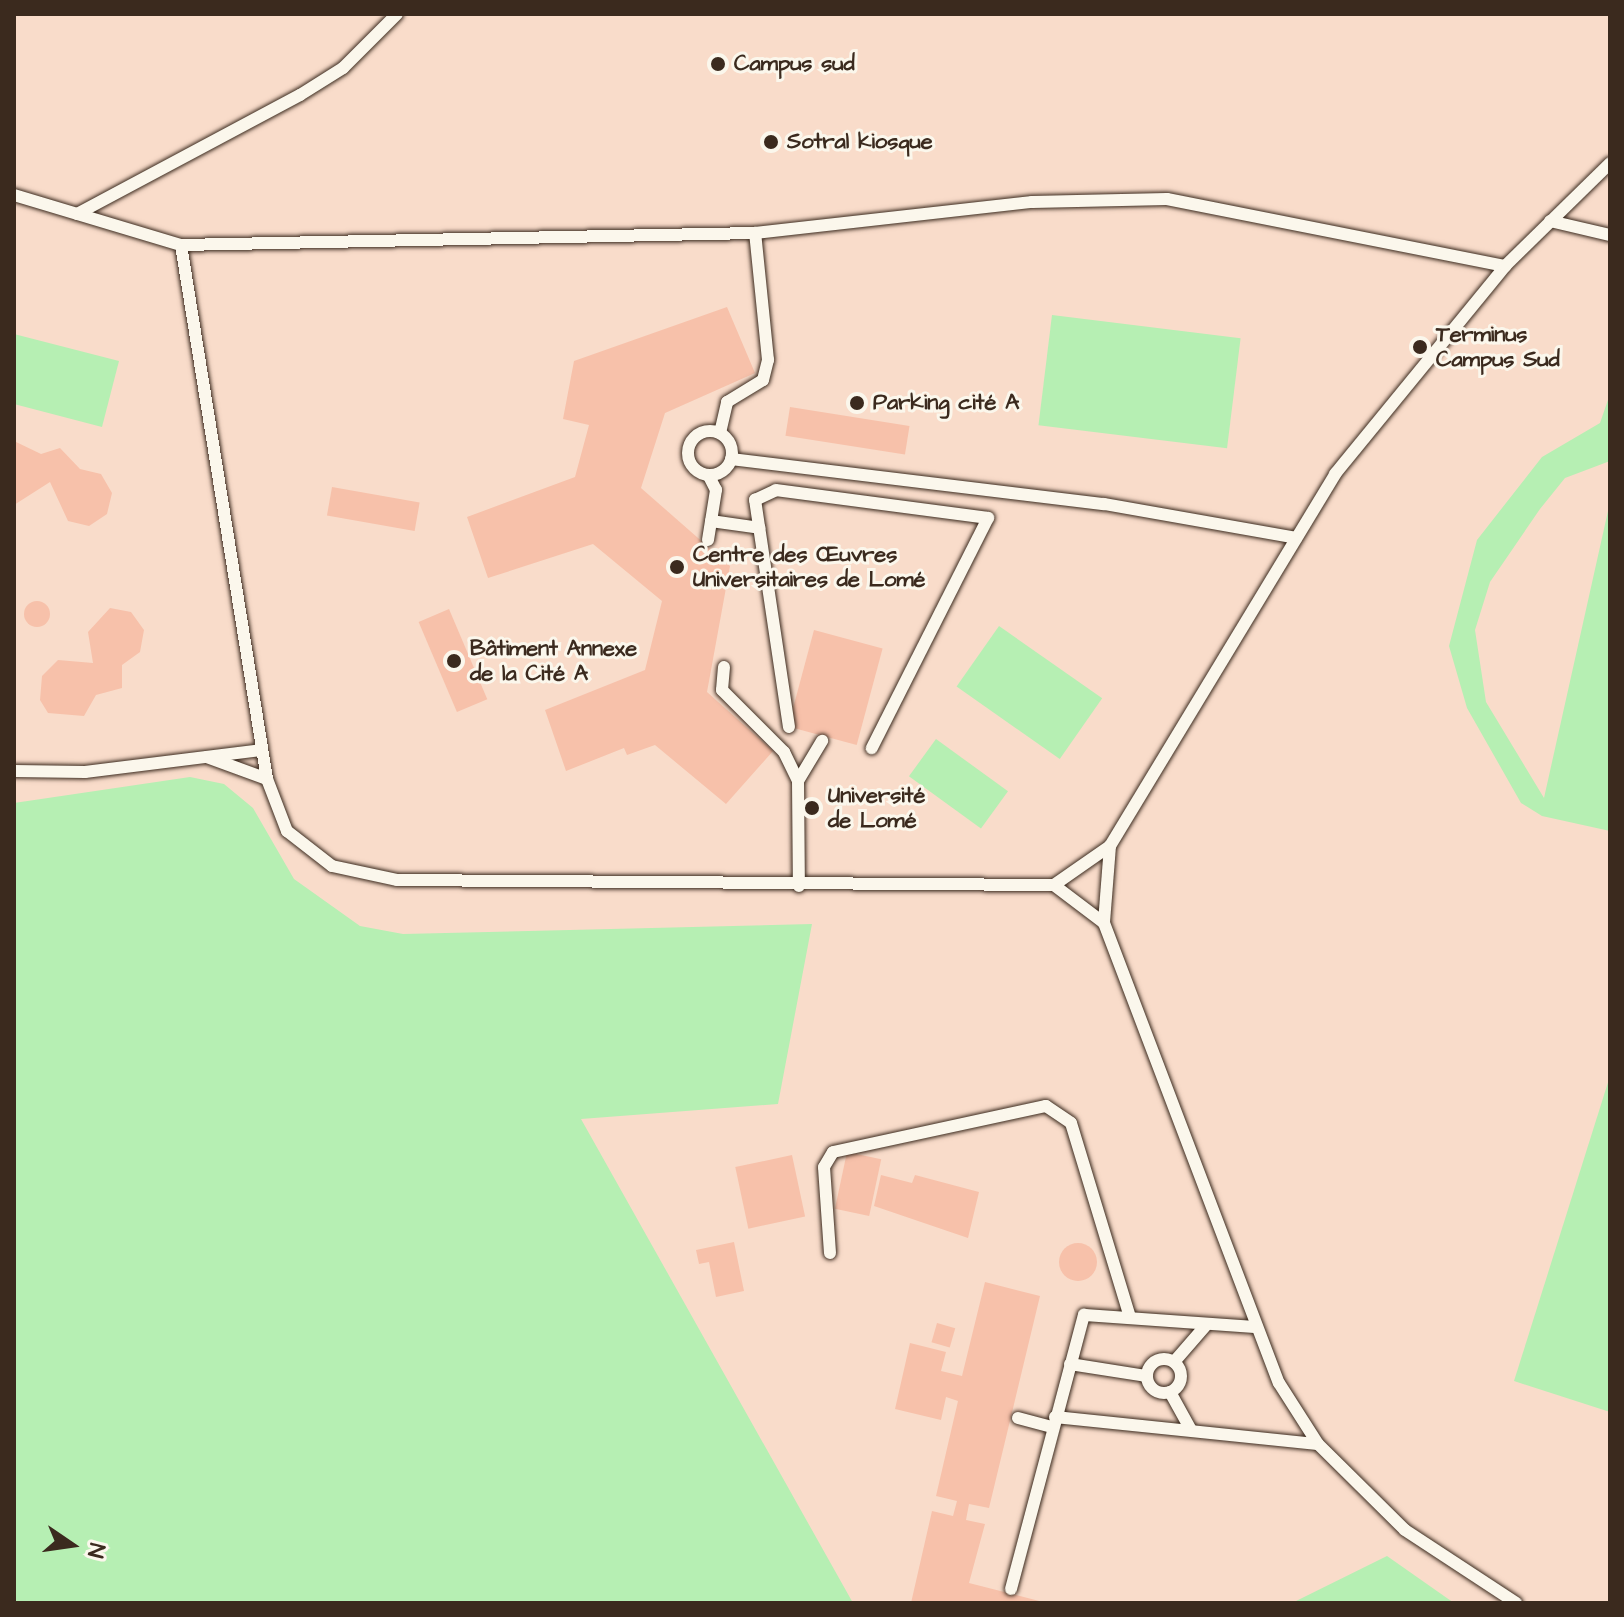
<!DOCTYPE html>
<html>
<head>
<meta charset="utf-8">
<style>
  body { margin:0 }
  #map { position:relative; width:1624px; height:1617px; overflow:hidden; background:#fae7d8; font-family:"Architects Daughter",sans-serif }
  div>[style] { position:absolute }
  .built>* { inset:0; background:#f9dcca; transform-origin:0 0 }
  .green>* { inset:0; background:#b6efb3; transform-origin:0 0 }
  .building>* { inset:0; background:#f7c1aa; transform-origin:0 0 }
  .round { border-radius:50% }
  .roads { filter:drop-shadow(0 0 2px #3b2a1e) drop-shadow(0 0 2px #3b2a1e) }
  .lane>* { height:12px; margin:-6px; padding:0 6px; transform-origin:6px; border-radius:6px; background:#fbf7ec }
  .lane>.ring { margin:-6px; padding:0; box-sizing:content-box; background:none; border:12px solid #fbf7ec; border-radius:50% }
  .dots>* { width:22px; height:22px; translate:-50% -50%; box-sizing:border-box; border:4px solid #fbf7ec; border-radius:50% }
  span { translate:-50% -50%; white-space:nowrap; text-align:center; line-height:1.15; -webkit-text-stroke:6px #fbf7ec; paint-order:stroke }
  .poi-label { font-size:22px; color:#3b2a1e; font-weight:700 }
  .left { translate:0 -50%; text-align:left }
  .frame { position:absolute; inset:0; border:16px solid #3b2a1e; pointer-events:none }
  .north { position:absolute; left:32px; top:1505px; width:80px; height:80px; -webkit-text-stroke:6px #fbf7ec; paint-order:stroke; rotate:103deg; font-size:22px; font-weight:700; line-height:32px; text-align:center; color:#3b2a1e }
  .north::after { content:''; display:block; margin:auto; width:28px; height:36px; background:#3b2a1e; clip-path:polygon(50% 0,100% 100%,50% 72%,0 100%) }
</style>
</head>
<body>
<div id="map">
  <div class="built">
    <i style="left:14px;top:14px;width:1596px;height:1589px"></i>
  </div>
  <div class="green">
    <i style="left:1052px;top:315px;width:190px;height:111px;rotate:7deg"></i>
    <i style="clip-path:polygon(14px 334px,119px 361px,102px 427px,14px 404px)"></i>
    <i style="clip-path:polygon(1610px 394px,1610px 461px,1565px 478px,1540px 509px,1490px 582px,1475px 630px,1486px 702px,1544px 798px,1610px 502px,1610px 831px,1542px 816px,1521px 803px,1467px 708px,1449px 646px,1477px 540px,1542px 457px,1600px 423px)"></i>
    <i style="left:999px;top:626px;width:126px;height:74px;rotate:35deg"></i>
    <i style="left:936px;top:739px;width:89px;height:46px;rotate:36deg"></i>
    <i style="clip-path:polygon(190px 777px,224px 784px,253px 808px,294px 879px,360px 926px,403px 934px,812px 924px,778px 1104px,581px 1119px,853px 1603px,14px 1603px,14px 803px)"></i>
    <i style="clip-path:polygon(1610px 1076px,1610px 1412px,1514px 1381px)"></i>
    <i style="clip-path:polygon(1387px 1556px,1454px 1603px,1292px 1603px)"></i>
  </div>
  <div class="building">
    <i style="clip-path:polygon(727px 307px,755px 373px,665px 413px,641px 488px,730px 566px,707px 692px,773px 751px,726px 804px,655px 745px,627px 755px,624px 748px,566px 771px,545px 710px,645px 670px,662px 601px,593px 544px,488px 578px,467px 517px,575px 477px,589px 425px,563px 419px,574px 361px)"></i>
    <i style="left:790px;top:407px;width:121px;height:29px;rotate:9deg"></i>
    <i style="clip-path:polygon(14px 441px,41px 454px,60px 448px,80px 469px,101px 474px,112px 493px,107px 514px,89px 526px,68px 521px,50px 482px,14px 505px)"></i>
    <i style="left:332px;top:487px;width:89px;height:29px;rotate:10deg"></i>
    <i class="round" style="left:24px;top:601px;width:26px;height:26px"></i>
    <i style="clip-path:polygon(110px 608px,131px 612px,144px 630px,140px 652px,122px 665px,122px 688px,96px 695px,84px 716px,48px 713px,40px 700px,42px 676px,58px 660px,93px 663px,88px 632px)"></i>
    <i style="left:449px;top:609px;width:98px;height:33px;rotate:67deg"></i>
    <i style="left:814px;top:630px;width:71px;height:100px;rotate:15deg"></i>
    <i style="left:847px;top:1152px;width:35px;height:58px;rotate:12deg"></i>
    <i style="left:792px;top:1155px;width:63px;height:58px;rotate:78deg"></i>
    <i style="clip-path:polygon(881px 1175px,912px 1183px,915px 1175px,979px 1192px,968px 1238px,874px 1206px)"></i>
    <i style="clip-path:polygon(734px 1242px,744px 1291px,716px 1297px,709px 1262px,699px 1264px,696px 1250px)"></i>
    <i class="round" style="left:1059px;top:1243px;width:38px;height:38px"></i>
    <i style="clip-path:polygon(985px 1282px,1040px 1296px,989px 1508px,969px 1504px,966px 1520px,985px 1524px,969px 1583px,1047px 1603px,911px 1603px,932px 1511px,953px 1516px,957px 1501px,936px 1496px,958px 1401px,946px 1397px,941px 1420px,895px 1409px,910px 1343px,946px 1352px,941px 1371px,962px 1376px)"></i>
    <i style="left:937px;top:1323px;width:19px;height:20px;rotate:16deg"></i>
  </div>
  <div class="roads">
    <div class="lane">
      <i style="left:14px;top:195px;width:174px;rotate:16.7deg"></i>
      <i style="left:181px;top:245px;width:574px;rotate:-1.2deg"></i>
      <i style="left:755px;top:233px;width:279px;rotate:-6.4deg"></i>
      <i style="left:1032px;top:202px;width:135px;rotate:-1.3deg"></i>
      <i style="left:1167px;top:199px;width:345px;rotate:11.2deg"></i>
      <i style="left:77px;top:214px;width:253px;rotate:-28.1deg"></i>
      <i style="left:300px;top:95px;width:51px;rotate:-32.1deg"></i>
      <i style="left:343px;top:68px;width:76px;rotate:-45deg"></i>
      <i style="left:1550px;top:221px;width:62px;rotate:13.1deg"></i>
      <i style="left:181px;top:245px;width:541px;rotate:80.85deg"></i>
      <i style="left:267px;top:779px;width:56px;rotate:69deg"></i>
      <i style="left:287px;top:831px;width:57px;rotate:37.9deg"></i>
      <i style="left:332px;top:866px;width:66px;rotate:12.2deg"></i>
      <i style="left:397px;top:880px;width:657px;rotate:0.44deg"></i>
      <i class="ring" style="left:688px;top:431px;width:32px;height:32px"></i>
      <i style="left:720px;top:433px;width:32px;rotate:-77deg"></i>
      <i style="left:727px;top:402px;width:42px;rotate:-31.4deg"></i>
      <i style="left:763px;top:380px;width:21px;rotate:-76deg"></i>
      <i style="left:768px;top:360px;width:128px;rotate:-95.8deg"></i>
      <i style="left:731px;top:459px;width:376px;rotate:6.9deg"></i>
      <i style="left:1104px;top:504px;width:195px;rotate:10deg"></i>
      <i style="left:711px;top:521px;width:49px;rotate:8.1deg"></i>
      <i style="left:708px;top:540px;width:51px;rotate:-80.9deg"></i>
      <i style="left:716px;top:490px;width:16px;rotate:-117deg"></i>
      <i style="left:724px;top:667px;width:23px;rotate:95deg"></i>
      <i style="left:722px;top:690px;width:88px;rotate:45deg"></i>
      <i style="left:784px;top:752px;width:32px;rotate:64deg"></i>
      <i style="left:798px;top:781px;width:105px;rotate:89.5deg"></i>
      <i style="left:789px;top:727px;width:230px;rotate:-98.5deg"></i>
      <i style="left:755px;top:500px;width:23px;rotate:-25deg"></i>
      <i style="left:776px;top:490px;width:214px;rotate:7.5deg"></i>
      <i style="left:988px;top:518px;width:258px;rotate:116.8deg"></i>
      <i style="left:207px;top:757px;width:64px;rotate:20.1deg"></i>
      <i style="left:14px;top:771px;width:71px;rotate:0.8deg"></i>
      <i style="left:85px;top:772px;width:177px;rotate:-7.1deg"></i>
      <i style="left:798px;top:781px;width:47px;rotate:-59deg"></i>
      <i style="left:1110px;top:846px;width:77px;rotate:94.5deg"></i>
      <i style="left:1104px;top:923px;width:492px;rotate:69.2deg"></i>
      <i style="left:1279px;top:1383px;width:72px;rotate:57.4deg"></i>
      <i style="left:1318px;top:1444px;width:122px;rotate:44.7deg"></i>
      <i style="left:1405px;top:1530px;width:133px;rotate:33.3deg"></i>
      <i style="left:1104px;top:923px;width:63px;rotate:-142.8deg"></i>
      <i style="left:1054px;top:885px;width:68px;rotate:-34.9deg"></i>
      <i style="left:1110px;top:846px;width:435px;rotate:-58.8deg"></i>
      <i style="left:1335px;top:474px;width:269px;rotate:-50.7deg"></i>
      <i style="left:1505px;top:266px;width:147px;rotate:-44.4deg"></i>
      <i style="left:830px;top:1253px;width:86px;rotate:-94deg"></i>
      <i style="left:824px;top:1167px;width:17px;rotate:-59deg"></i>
      <i style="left:833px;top:1152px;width:218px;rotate:-12.2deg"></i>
      <i style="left:1046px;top:1106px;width:30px;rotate:34deg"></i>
      <i style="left:1071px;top:1123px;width:203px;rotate:73.1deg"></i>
      <i class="ring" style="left:1147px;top:1359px;width:22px;height:22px"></i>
      <i style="left:1174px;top:1362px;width:50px;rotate:-49deg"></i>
      <i style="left:1070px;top:1364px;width:78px;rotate:8.9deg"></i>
      <i style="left:1170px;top:1392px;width:43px;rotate:61.1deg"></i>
      <i style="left:1055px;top:1417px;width:264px;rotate:5.9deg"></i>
      <i style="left:1018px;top:1418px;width:35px;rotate:15deg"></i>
      <i style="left:1011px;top:1589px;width:284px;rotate:-75.1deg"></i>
      <i style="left:1084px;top:1315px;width:172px;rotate:4deg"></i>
    </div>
  </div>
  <div class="dots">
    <i style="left:718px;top:64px;background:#3b2a1e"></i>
    <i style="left:771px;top:142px;background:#3b2a1e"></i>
    <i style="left:1420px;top:347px;background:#3b2a1e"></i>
    <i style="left:857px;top:403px;background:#3b2a1e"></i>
    <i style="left:677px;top:567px;background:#3b2a1e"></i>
    <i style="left:454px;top:661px;background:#3b2a1e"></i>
    <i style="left:812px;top:808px;background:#3b2a1e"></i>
  </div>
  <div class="poi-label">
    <span class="left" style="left:734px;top:64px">Campus sud</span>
    <span class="left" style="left:787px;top:142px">Sotral kiosque</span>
    <span class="left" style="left:1436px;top:347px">Terminus<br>Campus Sud</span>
    <span class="left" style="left:873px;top:403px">Parking cité A</span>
    <span class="left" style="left:693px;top:567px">Centre des Œuvres<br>Universitaires de Lomé</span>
    <span class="left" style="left:470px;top:661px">Bâtiment Annexe<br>de la Cité A</span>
    <span class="left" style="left:828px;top:808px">Université<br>de Lomé</span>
  </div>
  <div class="frame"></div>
  <div class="north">N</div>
</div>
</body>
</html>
